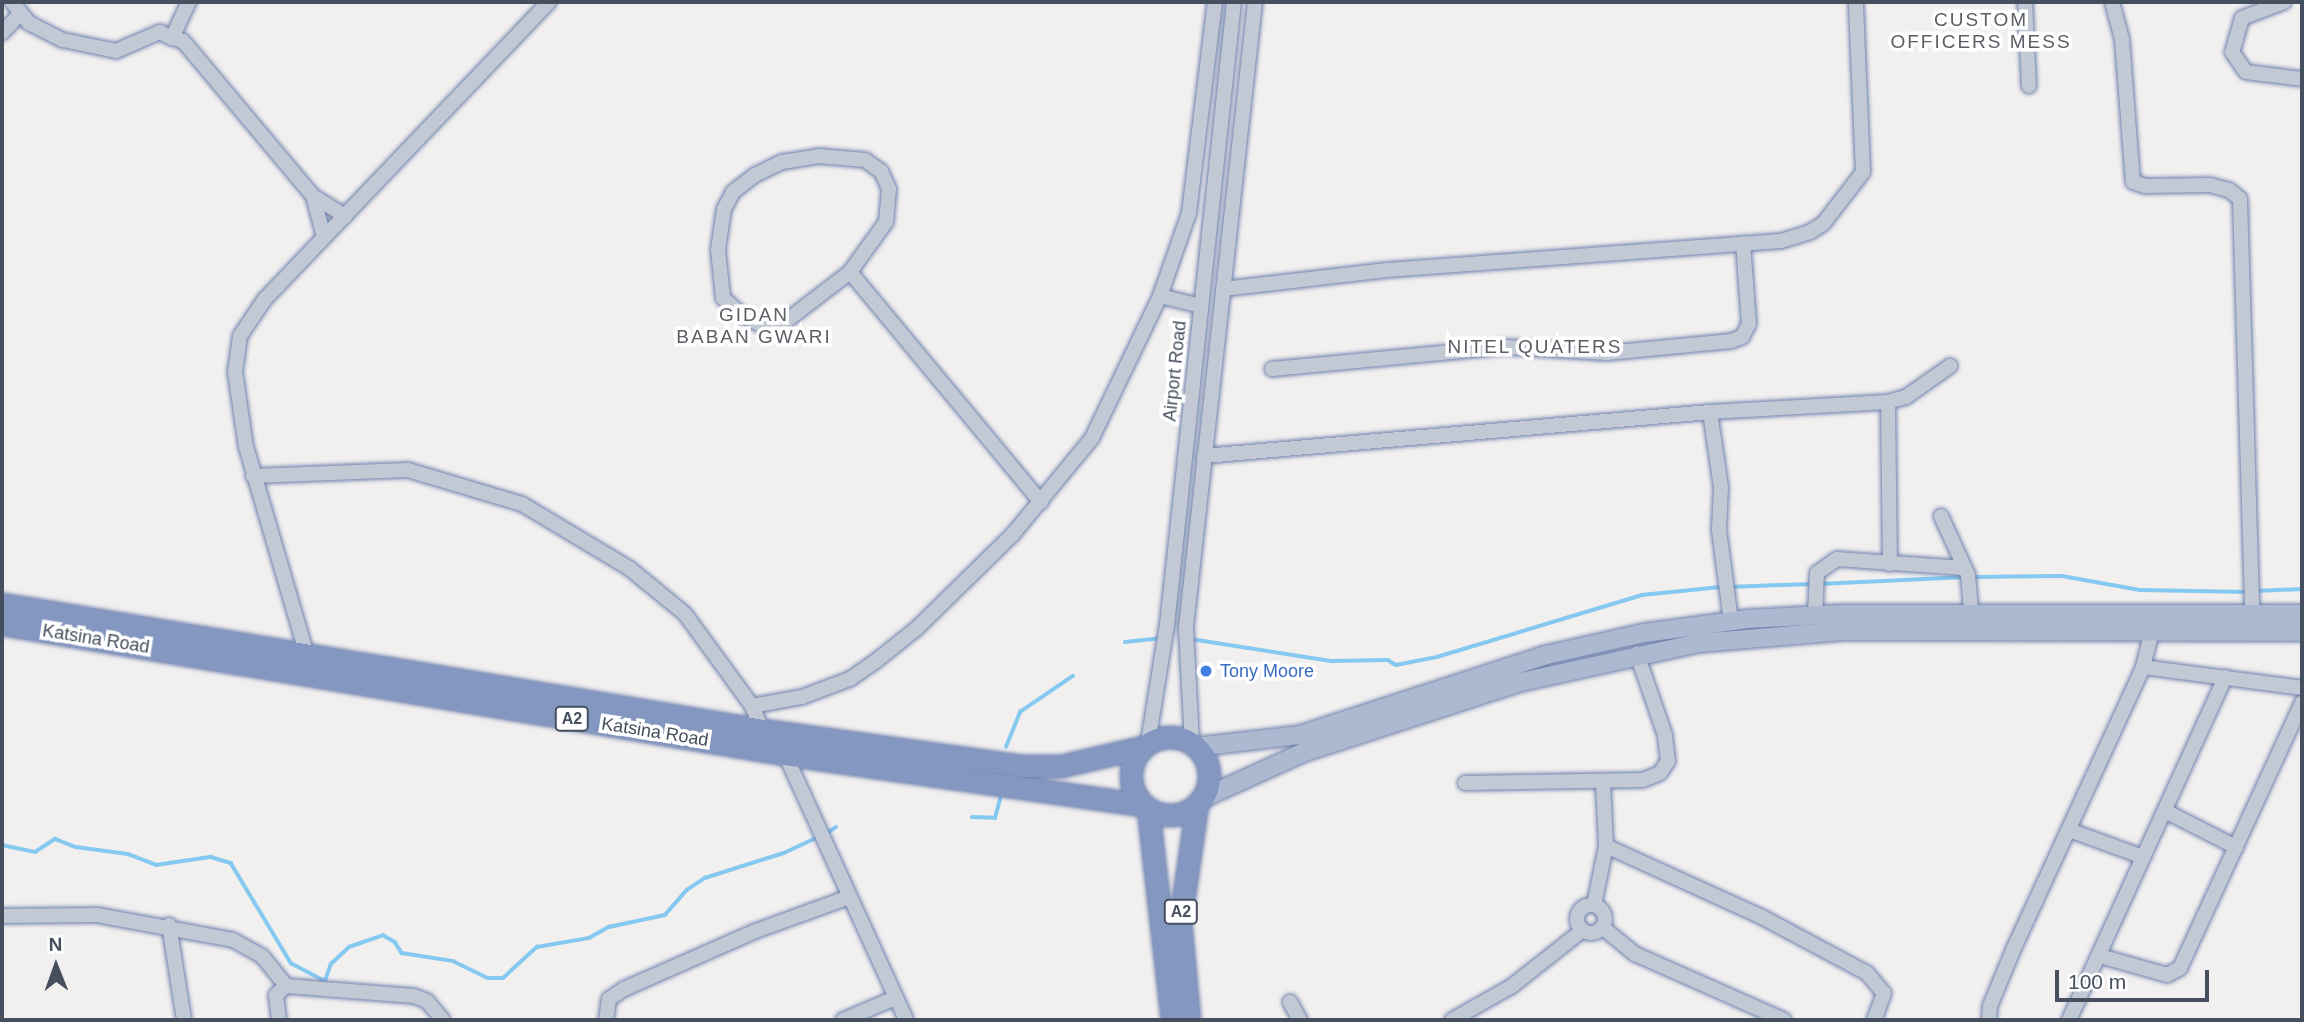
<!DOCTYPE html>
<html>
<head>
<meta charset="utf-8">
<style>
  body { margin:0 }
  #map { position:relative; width:2304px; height:1022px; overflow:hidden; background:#f2efef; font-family:Helvetica,sans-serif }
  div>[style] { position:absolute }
  .stream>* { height:3.5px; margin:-1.75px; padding:0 1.75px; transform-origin:1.75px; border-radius:1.75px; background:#85c9f1 }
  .roads { filter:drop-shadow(0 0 2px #6f82ad) drop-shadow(0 0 2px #6f82ad) }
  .minor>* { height:14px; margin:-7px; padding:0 7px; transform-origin:7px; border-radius:7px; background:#c2c9d5 }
  .minor>.ring { margin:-7px; padding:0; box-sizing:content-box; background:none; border:14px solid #c2c9d5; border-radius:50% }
  .major>* { height:18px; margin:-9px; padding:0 9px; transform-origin:9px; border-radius:9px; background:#adb9d0 }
  .highway>* { height:21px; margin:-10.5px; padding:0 10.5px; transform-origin:10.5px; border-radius:10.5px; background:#8497c1 }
  .highway>.ring { margin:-10.5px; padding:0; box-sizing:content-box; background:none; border:21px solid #8497c1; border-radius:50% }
  .dots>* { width:19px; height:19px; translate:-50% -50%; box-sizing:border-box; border:4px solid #fff; border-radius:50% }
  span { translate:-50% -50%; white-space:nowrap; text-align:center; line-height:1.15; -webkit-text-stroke:7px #fff; paint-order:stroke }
  .shield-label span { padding:2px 5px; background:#fff; border:2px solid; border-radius:5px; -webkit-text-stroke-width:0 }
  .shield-label { font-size:16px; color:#464f5e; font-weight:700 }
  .street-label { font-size:18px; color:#464f5e }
  .shop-label { font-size:18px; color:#366cbe }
  .left { translate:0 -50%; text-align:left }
  .neighbourhood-label { font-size:19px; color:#5b5e65; letter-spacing:2px }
  .frame { position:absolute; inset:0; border:4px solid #464f5e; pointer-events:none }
  .north { position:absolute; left:21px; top:931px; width:70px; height:70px; -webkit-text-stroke:5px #fff; paint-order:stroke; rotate:359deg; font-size:19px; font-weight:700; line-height:28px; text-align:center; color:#464f5e }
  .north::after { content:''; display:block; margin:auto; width:24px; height:32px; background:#464f5e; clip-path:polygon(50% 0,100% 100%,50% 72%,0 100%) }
  .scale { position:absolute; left:2055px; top:970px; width:154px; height:32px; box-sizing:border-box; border:4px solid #464f5e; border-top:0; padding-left:9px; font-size:21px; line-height:24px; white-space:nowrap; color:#464f5e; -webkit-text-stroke:5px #fff; paint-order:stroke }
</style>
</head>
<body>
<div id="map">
  <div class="stream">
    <i style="left:1974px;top:577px;width:88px;rotate:-0.7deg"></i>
    <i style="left:2062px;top:576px;width:79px;rotate:10.2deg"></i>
    <i style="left:2140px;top:590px;width:108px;rotate:1.1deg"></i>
    <i style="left:1820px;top:584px;width:146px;rotate:-2.7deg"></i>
    <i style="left:1729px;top:587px;width:83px;rotate:-2.1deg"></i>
    <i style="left:2255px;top:591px;width:47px;rotate:-2.4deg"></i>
    <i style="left:1191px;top:639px;width:143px;rotate:8.9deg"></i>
    <i style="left:1332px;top:661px;width:56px;rotate:-1deg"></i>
    <i style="left:1388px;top:660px;width:9px;rotate:32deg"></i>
    <i style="left:1396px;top:665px;width:42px;rotate:-11deg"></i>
    <i style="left:1437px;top:657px;width:214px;rotate:-16.8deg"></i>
    <i style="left:1642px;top:595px;width:79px;rotate:-5.8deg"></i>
    <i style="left:1125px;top:642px;width:37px;rotate:-6deg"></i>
    <i style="left:1006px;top:747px;width:38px;rotate:-68deg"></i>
    <i style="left:1020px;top:712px;width:64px;rotate:-34.2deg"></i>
    <i style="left:972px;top:817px;width:23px;rotate:2deg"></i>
    <i style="left:995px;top:818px;width:20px;rotate:-75deg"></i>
    <i style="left:826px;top:834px;width:12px;rotate:-35deg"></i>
    <i style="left:2px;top:845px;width:34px;rotate:12deg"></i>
    <i style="left:35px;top:852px;width:24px;rotate:-33deg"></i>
    <i style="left:55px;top:839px;width:22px;rotate:21deg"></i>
    <i style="left:76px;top:847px;width:52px;rotate:7.7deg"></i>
    <i style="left:128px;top:854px;width:30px;rotate:21deg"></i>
    <i style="left:156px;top:865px;width:56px;rotate:-8.3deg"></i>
    <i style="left:211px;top:857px;width:21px;rotate:17deg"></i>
    <i style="left:231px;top:863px;width:117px;rotate:59deg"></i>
    <i style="left:291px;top:963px;width:38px;rotate:28deg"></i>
    <i style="left:325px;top:981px;width:18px;rotate:-71deg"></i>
    <i style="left:331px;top:964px;width:25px;rotate:-43deg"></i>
    <i style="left:349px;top:947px;width:36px;rotate:-19deg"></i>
    <i style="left:383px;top:935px;width:14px;rotate:30deg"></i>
    <i style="left:395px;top:942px;width:13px;rotate:58deg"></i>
    <i style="left:402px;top:953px;width:52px;rotate:8.9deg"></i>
    <i style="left:453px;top:961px;width:39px;rotate:26deg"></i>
    <i style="left:488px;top:978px;width:15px"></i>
    <i style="left:503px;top:978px;width:46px;rotate:-42.4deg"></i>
    <i style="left:537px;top:947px;width:53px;rotate:-9.8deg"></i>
    <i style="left:589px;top:938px;width:23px;rotate:-29deg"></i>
    <i style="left:609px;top:927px;width:57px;rotate:-12.1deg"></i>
    <i style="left:665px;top:915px;width:33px;rotate:-49deg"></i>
    <i style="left:687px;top:890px;width:22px;rotate:-34deg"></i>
    <i style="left:705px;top:878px;width:83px;rotate:-17.6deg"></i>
    <i style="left:784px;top:853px;width:38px;rotate:-25deg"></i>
  </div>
  <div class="roads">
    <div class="minor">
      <i style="left:12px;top:2px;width:27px;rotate:51deg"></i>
      <i style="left:29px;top:23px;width:38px;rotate:27deg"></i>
      <i style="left:63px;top:40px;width:54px;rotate:11.7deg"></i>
      <i style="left:116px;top:51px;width:48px;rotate:-23.4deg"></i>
      <i style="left:160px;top:32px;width:13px;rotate:27deg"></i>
      <i style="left:172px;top:38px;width:40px;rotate:-65deg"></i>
      <i style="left:2025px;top:2px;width:84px;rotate:87.3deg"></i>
      <i style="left:2112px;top:2px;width:39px;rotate:75deg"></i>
      <i style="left:2122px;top:40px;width:142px;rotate:85.6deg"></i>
      <i style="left:2133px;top:182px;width:13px;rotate:18deg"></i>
      <i style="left:2145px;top:186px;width:65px;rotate:-0.9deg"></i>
      <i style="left:2210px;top:185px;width:20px;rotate:15deg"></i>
      <i style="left:2229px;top:190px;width:14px;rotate:39deg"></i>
      <i style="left:2240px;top:199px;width:415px;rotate:88.3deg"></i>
      <i style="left:2284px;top:2px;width:45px;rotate:159.1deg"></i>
      <i style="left:2242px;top:18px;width:35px;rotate:106deg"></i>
      <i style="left:2232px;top:52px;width:24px;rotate:55deg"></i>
      <i style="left:2246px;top:72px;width:56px;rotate:7.1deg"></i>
      <i style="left:2px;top:33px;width:25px;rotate:-47deg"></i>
      <i style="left:172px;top:38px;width:11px;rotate:15deg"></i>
      <i style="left:183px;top:41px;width:202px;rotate:50deg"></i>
      <i style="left:313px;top:196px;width:38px;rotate:32deg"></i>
      <i style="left:818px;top:156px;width:47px;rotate:4.9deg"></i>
      <i style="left:865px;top:160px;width:19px;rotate:35deg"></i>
      <i style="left:881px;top:171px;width:20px;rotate:66deg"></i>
      <i style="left:889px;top:189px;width:33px;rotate:95deg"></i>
      <i style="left:886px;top:222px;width:62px;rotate:125.8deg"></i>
      <i style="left:850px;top:272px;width:92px;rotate:142.5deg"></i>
      <i style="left:777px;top:328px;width:12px;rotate:-175deg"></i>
      <i style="left:765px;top:327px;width:25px;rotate:-153deg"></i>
      <i style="left:743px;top:316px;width:27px;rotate:-138deg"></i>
      <i style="left:723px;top:298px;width:48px;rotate:-95.9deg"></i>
      <i style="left:718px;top:250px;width:41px;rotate:-81.7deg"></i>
      <i style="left:724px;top:209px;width:19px;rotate:-62deg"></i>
      <i style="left:733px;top:192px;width:28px;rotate:-38deg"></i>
      <i style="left:755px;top:175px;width:30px;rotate:-26deg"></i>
      <i style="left:782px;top:162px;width:36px;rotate:-9deg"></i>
      <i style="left:313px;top:196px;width:42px;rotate:75deg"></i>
      <i style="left:850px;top:272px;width:299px;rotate:50.3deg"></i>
      <i style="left:1223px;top:289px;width:165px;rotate:-6.6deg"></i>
      <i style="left:1387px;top:270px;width:395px;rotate:-4.2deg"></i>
      <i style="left:1781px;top:241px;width:30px;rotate:-17deg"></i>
      <i style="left:1810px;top:232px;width:15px;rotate:-32deg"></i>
      <i style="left:1823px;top:224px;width:66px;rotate:-52.4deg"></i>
      <i style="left:1863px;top:172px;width:170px;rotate:-92.4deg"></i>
      <i style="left:1160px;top:296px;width:42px;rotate:13.7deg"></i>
      <i style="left:1272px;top:369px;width:235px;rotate:-5.4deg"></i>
      <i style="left:1506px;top:347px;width:101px;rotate:3.4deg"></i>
      <i style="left:1607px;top:353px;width:125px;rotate:-5.5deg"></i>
      <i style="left:1731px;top:341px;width:12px;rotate:-20deg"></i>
      <i style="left:1742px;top:337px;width:15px;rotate:-62deg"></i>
      <i style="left:1749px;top:324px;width:81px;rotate:-94.2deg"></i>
      <i style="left:1888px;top:402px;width:162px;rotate:89.3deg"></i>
      <i style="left:1710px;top:412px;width:76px;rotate:81.7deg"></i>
      <i style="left:1721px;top:487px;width:43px;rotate:92.7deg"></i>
      <i style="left:1719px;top:530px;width:92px;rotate:82.5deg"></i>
      <i style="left:1204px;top:456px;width:508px;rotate:-4.97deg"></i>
      <i style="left:1710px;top:412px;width:178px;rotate:-3.2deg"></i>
      <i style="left:1888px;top:402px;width:19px;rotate:-16deg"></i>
      <i style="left:1906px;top:397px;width:54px;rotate:-35.2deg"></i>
      <i style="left:253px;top:476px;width:155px;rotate:-2.2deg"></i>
      <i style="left:408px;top:470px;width:119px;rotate:16.6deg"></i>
      <i style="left:522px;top:504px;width:125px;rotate:30.9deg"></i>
      <i style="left:629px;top:568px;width:72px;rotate:39.4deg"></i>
      <i style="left:685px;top:614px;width:114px;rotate:53.9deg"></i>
      <i style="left:752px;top:706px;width:26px;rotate:67deg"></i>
      <i style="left:1941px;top:516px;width:65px;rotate:65.4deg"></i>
      <i style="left:1968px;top:575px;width:38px;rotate:85deg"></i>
      <i style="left:1815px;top:615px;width:42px;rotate:-87.3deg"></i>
      <i style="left:1817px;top:573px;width:24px;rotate:-35deg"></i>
      <i style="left:1837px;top:559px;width:127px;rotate:4.1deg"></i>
      <i style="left:309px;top:662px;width:224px;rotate:-106.3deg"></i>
      <i style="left:246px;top:447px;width:76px;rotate:-98.3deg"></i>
      <i style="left:235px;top:372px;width:36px;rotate:-82deg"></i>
      <i style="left:240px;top:336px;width:45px;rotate:-56deg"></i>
      <i style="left:265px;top:299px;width:411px;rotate:-46.3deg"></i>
      <i style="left:2143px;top:667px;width:160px;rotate:7.5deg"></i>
      <i style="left:752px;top:706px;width:51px;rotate:-10.2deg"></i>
      <i style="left:802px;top:697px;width:51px;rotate:-20.6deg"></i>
      <i style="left:850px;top:679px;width:32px;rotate:-35deg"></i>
      <i style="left:876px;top:661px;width:51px;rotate:-38.7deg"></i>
      <i style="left:916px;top:629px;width:136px;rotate:-44.4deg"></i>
      <i style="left:1013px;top:534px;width:124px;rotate:-50.5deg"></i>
      <i style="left:1092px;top:438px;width:157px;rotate:-64.4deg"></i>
      <i style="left:1160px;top:296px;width:88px;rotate:-70.7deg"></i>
      <i style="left:1189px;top:213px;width:213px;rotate:-83deg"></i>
      <i style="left:1148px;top:743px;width:120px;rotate:-80.9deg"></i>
      <i style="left:1167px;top:625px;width:627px;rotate:-83.86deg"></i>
      <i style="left:1192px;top:743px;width:116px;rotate:-93deg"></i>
      <i style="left:1186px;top:627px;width:629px;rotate:-83.7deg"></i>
      <i style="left:785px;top:754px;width:292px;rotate:65.5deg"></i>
      <i style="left:1465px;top:783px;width:178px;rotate:-1deg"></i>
      <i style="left:1643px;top:780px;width:18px;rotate:-22deg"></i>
      <i style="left:1660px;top:773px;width:14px;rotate:-56deg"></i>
      <i style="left:1668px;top:761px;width:26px;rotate:-97deg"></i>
      <i style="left:1665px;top:735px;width:86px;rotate:-109.1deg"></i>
      <i style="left:2165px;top:811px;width:80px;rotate:26.9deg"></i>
      <i style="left:2069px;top:830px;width:79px;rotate:20deg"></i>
      <i style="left:1606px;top:846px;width:171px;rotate:24.5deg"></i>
      <i style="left:1762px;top:917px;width:119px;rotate:28.1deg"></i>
      <i style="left:1867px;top:973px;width:26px;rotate:50deg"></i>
      <i style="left:1884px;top:993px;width:29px;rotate:110deg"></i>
      <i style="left:1594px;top:905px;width:60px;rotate:-78.5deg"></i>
      <i style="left:1606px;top:846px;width:64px;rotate:-92.7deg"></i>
      <i class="ring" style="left:1577px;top:905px;width:14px;height:14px"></i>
      <i style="left:2px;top:916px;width:95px;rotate:-0.6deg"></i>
      <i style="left:97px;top:915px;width:138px;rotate:10.4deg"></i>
      <i style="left:233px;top:940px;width:33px;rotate:29deg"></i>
      <i style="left:262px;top:956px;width:38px;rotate:51deg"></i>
      <i style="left:169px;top:925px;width:96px;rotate:81deg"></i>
      <i style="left:1602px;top:927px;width:43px;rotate:39.3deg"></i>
      <i style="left:1635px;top:954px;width:163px;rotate:23.9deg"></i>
      <i style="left:2100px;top:956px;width:70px;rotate:15.8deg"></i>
      <i style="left:2167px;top:975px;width:15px;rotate:-28deg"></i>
      <i style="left:2180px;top:968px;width:292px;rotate:-65.3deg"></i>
      <i style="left:1290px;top:1002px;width:21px;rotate:61deg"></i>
      <i style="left:279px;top:1020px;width:25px;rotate:-97deg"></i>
      <i style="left:276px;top:995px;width:13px;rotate:-42deg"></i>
      <i style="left:286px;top:986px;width:128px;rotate:4.5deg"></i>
      <i style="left:414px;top:996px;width:14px;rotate:21deg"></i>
      <i style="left:427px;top:1001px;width:25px;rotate:50deg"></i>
      <i style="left:606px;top:1020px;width:21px;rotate:-82deg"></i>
      <i style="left:609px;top:999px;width:18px;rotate:-34deg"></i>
      <i style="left:624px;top:989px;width:141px;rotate:-23.8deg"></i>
      <i style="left:753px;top:932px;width:102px;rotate:-20deg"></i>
      <i style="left:843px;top:1020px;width:56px;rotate:-22.9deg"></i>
      <i style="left:1452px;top:1020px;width:69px;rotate:-29.5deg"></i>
      <i style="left:1512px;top:986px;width:90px;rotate:-38.3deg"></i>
      <i style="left:1989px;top:1020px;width:14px;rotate:-86deg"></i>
      <i style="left:1990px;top:1006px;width:63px;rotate:-67.5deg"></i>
      <i style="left:2014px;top:948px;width:309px;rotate:-65.3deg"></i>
      <i style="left:2143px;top:667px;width:36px;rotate:-76deg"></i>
      <i style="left:2069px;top:1020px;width:377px;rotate:-65.5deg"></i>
    </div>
    <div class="major">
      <i style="left:1196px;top:747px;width:105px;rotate:-6.6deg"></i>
      <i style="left:1300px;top:735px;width:259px;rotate:-18deg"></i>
      <i style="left:1546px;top:655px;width:100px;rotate:-12.7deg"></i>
      <i style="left:1644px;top:633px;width:104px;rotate:-7.7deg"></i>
      <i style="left:1747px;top:619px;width:96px;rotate:-3deg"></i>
      <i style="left:1843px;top:614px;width:459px"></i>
      <i style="left:1203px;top:798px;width:109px;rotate:-24.4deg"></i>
      <i style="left:1302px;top:753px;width:230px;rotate:-18deg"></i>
      <i style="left:1521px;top:682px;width:182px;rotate:-12.4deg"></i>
      <i style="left:1699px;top:643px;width:144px;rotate:-4.8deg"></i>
      <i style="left:1843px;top:631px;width:459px;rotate:0.1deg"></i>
    </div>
    <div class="highway">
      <i style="left:2px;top:604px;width:770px;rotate:9.41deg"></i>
      <i style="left:762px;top:730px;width:263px;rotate:7.9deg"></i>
      <i style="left:1023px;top:766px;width:38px"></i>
      <i style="left:1061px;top:766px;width:84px;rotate:-13deg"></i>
      <i style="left:2px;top:624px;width:794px;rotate:9.43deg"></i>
      <i style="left:785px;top:754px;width:362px;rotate:8.1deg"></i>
      <i class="ring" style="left:1131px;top:737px;width:57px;height:57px"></i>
      <i style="left:1148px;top:809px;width:212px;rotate:83.5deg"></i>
      <i style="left:1189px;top:1020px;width:98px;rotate:-95.2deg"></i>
      <i style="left:1180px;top:922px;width:119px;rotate:-81.8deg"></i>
    </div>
  </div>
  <div class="dots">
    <i style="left:1206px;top:671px;background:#3f7fe0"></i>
  </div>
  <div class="shield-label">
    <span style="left:572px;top:719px">A2</span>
    <span style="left:1181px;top:912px">A2</span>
  </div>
  <div class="street-label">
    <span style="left:1175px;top:371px;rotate:-84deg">Airport Road</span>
    <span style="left:96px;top:639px;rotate:9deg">Katsina Road</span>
    <span style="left:655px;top:732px;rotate:9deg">Katsina Road</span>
  </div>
  <div class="shop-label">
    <span class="left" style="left:1220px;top:671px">Tony Moore</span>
  </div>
  <div class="neighbourhood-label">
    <span style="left:1981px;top:31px">CUSTOM<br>OFFICERS MESS</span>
    <span style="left:754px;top:326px">GIDAN<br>BABAN GWARI</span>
    <span style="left:1535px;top:347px">NITEL QUATERS</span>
  </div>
  <div class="frame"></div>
  <div class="north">N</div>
  <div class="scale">100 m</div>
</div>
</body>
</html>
